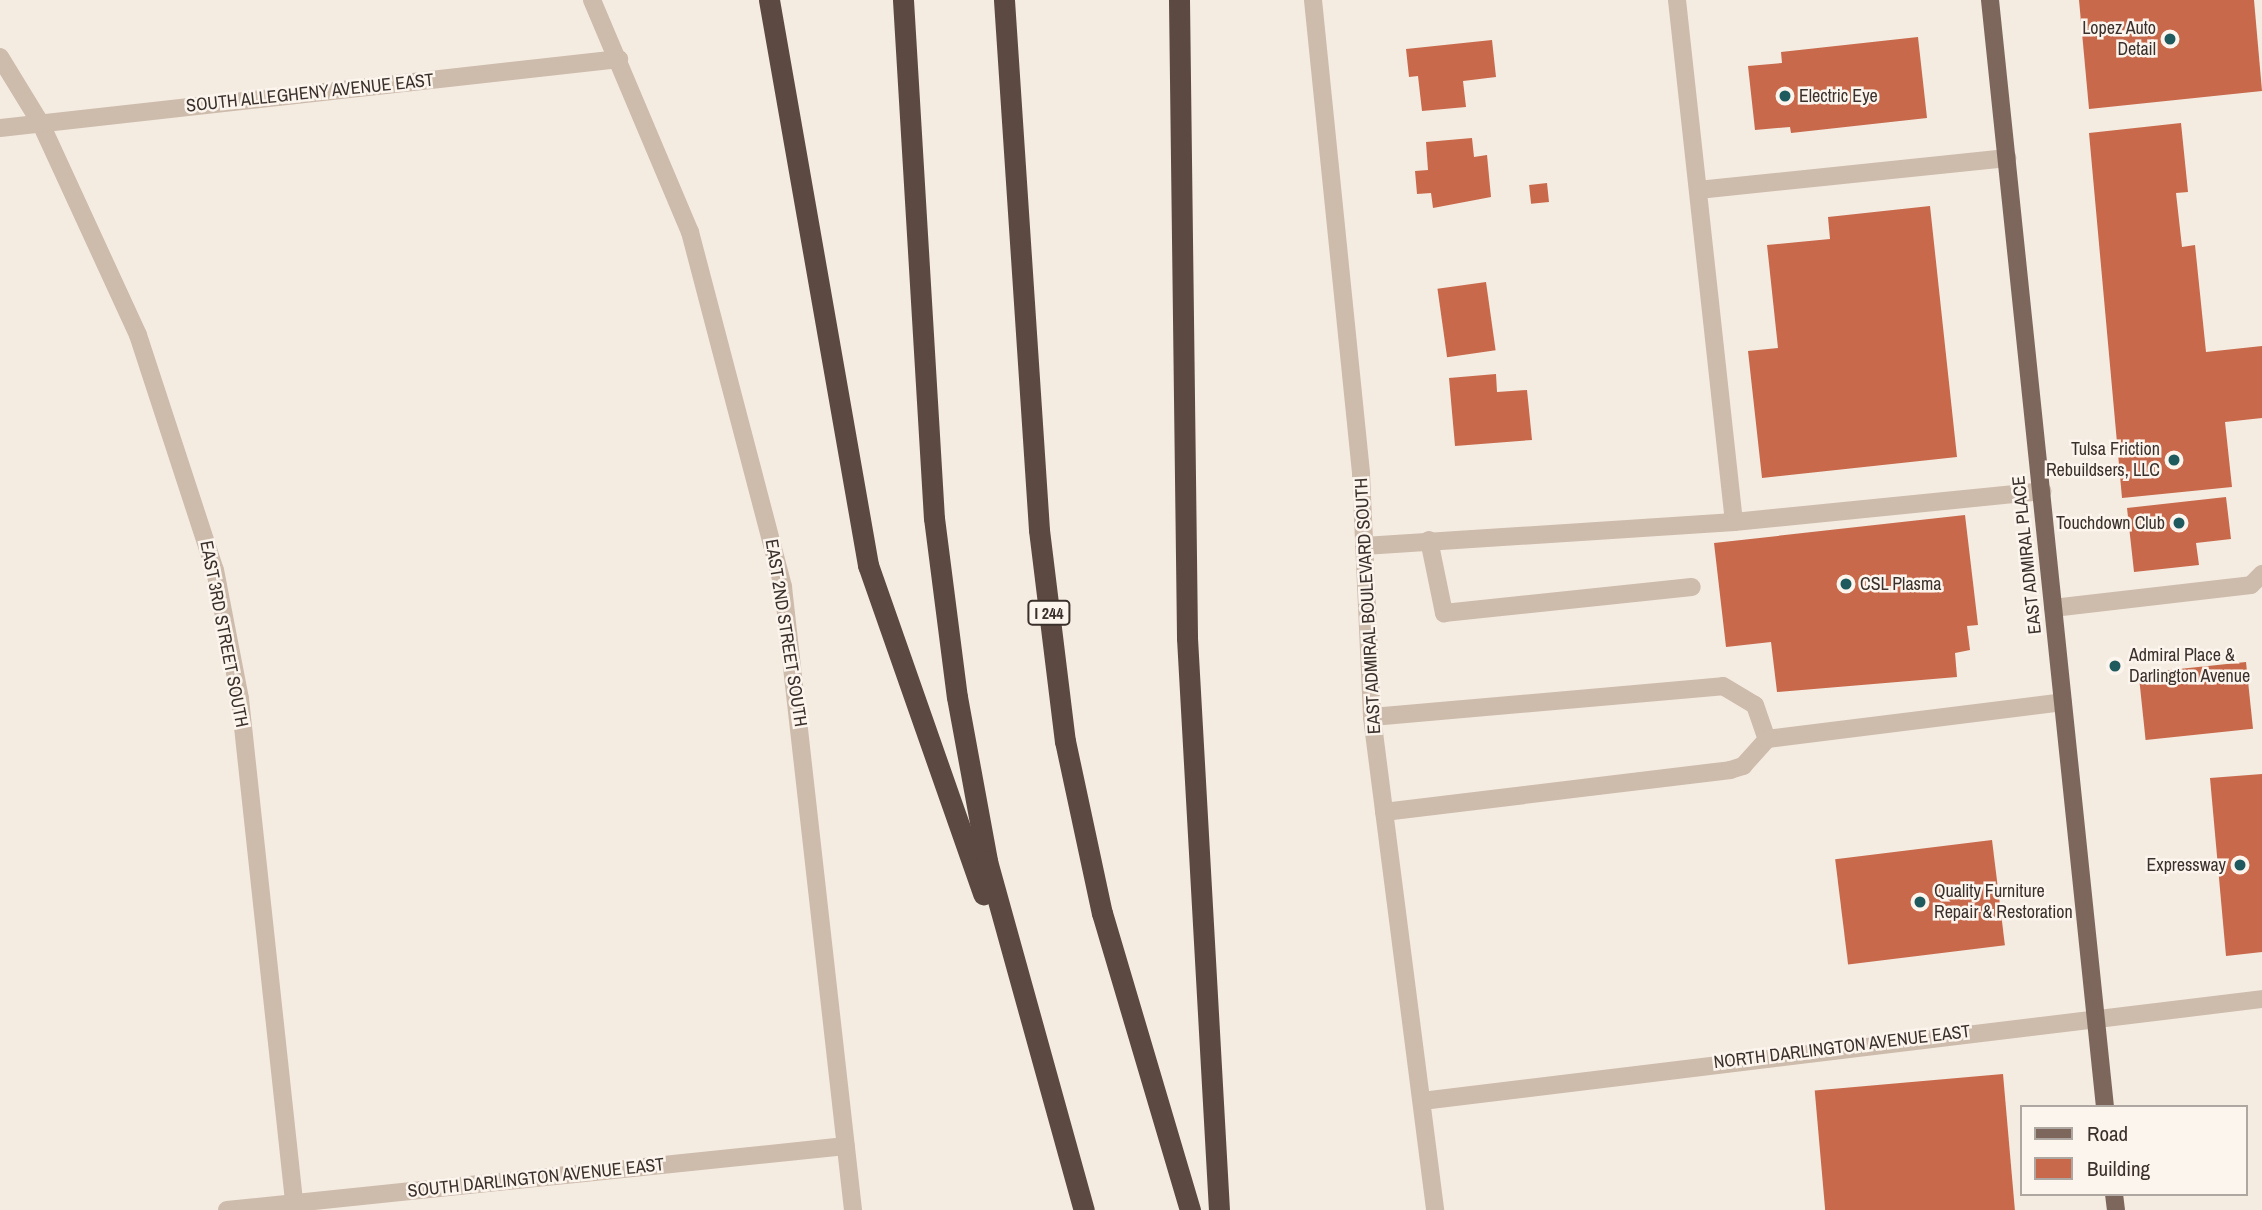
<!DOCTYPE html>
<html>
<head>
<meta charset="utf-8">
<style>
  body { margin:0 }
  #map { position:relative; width:2262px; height:1210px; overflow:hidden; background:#f4ebe1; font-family:"Archivo Narrow",sans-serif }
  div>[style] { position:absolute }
  .building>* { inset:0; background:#c8694b; transform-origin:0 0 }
  .minor>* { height:18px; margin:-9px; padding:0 9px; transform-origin:9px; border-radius:9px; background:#cdbbac }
  .major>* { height:18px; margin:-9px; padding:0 9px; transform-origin:9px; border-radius:9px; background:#7d675c }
  .highway>* { height:21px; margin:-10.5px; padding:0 10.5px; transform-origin:10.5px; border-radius:10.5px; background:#5c4a42 }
  .dots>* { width:19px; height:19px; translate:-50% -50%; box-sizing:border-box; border:4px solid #fbf5ee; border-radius:50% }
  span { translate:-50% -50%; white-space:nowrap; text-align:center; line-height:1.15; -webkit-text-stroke:5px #fbf5ee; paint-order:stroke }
  .shield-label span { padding:2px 5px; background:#fbf5ee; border:2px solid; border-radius:5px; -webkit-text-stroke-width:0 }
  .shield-label { font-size:16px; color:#3b302b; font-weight:700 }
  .poi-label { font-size:18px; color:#3b302b }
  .right { translate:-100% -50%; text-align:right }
  .left { translate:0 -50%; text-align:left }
  .street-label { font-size:18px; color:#3b302b }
  .legend { position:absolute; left:2020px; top:1105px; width:228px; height:91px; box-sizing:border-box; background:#fbf5ee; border:2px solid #aea6a0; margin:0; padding:9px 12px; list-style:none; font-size:21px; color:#3b302b }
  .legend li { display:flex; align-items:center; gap:14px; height:35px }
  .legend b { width:35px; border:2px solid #aea6a0 }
</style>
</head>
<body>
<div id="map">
  <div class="building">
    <i style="clip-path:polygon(2079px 0,2254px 0,2262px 91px,2089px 109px)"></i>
    <i style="clip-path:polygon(1918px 37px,1927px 118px,1791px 133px,1790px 127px,1755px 130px,1748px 66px,1782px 63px,1781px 52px)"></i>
    <i style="clip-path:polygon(1492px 40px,1496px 77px,1463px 81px,1466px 107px,1422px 111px,1418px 76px,1409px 77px,1406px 49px)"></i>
    <i style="clip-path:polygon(2181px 123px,2188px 192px,2176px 193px,2182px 247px,2195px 245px,2206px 352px,2262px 346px,2262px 418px,2225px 422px,2232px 487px,2122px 498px,2089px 133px)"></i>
    <i style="clip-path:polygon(1472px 138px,1474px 157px,1487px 155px,1491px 197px,1433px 208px,1431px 193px,1417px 194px,1415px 171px,1428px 170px,1426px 142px)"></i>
    <i style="left:1547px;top:183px;width:19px;height:18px;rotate:84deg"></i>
    <i style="clip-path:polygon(1930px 206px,1957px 457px,1762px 478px,1748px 351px,1778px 348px,1767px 245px,1830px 239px,1828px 217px)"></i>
    <i style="left:1486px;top:282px;width:69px;height:49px;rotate:82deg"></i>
    <i style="clip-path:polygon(1496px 374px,1497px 392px,1527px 390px,1532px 440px,1455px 446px,1449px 378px)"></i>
    <i style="clip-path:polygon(2226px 497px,2231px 539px,2196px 543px,2199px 565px,2134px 572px,2127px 508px)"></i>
    <i style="clip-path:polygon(1965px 515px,1978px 625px,1967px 626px,1970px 650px,1955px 653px,1957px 677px,1777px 692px,1771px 642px,1726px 647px,1714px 543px)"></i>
    <i style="left:2246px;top:662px;width:67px;height:108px;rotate:84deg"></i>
    <i style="clip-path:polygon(2262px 774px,2262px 952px,2226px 956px,2210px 778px)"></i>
    <i style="left:1992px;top:840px;width:106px;height:158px;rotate:83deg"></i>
    <i style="left:2003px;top:1074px;width:137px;height:189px;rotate:85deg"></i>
  </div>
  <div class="minor">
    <i style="left:592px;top:0;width:252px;rotate:67.1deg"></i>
    <i style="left:690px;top:232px;width:367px;rotate:75.3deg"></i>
    <i style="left:783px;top:587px;width:627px;rotate:83.59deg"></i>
    <i style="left:1313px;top:0;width:476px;rotate:84.2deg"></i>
    <i style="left:1361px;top:474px;width:243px;rotate:87.4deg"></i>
    <i style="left:1372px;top:717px;width:497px;rotate:82.7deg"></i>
    <i style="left:1677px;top:0;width:525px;rotate:83.77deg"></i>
    <i style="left:0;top:57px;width:79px;rotate:58.5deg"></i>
    <i style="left:41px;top:124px;width:232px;rotate:65.3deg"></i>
    <i style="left:138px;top:335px;width:247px;rotate:71.9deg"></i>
    <i style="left:215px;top:570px;width:131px;rotate:79deg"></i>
    <i style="left:240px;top:699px;width:514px;rotate:83.86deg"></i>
    <i style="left:0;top:128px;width:623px;rotate:-6.36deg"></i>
    <i style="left:1698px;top:190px;width:311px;rotate:-5.9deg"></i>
    <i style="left:1429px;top:540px;width:75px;rotate:78.4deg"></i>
    <i style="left:1444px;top:613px;width:249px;rotate:-6deg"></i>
    <i style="left:1364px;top:546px;width:371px;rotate:-3.7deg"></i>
    <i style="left:1734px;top:522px;width:310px;rotate:-5.7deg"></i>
    <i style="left:2053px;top:608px;width:199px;rotate:-6.6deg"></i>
    <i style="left:2251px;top:585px;width:16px;rotate:-45deg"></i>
    <i style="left:1372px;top:717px;width:352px;rotate:-5deg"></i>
    <i style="left:1723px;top:686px;width:37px;rotate:31deg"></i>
    <i style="left:1755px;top:705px;width:36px;rotate:71deg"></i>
    <i style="left:1384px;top:812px;width:349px;rotate:-6.9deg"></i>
    <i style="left:1730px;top:770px;width:14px;rotate:-17deg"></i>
    <i style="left:1743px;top:766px;width:36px;rotate:-48deg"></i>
    <i style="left:1767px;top:739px;width:298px;rotate:-7.1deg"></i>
    <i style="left:1422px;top:1101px;width:846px;rotate:-6.92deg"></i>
    <i style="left:227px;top:1210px;width:622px;rotate:-5.9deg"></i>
  </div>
  <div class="major">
    <i style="left:1990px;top:0;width:1113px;rotate:84.07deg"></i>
    <i style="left:2114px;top:1194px;width:16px;rotate:83deg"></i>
  </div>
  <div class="highway">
    <i style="left:769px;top:0;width:574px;rotate:80.06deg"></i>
    <i style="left:868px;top:565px;width:349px;rotate:70.7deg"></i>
    <i style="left:903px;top:0;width:519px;rotate:86.58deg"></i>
    <i style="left:934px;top:518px;width:180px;rotate:82.7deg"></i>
    <i style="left:957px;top:697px;width:167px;rotate:79.6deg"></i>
    <i style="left:987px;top:861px;width:362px;rotate:74.5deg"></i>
    <i style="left:1004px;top:0;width:531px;rotate:86.22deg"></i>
    <i style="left:1039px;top:530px;width:213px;rotate:83deg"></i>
    <i style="left:1065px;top:741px;width:176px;rotate:77.9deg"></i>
    <i style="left:1102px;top:913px;width:310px;rotate:73.5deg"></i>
    <i style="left:1179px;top:0;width:638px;rotate:89.28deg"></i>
    <i style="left:1187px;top:638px;width:573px;rotate:86.8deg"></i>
  </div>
  <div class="dots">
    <i style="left:2170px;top:39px;background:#1f5a5e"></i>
    <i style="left:1785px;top:96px;background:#1f5a5e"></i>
    <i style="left:2174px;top:460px;background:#1f5a5e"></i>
    <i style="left:2179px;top:523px;background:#1f5a5e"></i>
    <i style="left:1846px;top:584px;background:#1f5a5e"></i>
    <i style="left:2115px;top:666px;background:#1f5a5e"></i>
    <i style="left:2240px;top:865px;background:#1f5a5e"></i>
    <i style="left:1920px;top:902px;background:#1f5a5e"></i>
  </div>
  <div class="shield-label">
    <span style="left:1049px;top:613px">I 244</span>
  </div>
  <div class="poi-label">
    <span class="right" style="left:2156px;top:39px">Lopez Auto<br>Detail</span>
    <span class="left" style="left:1799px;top:96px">Electric Eye</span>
    <span class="right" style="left:2160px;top:460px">Tulsa Friction<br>Rebuildsers, LLC</span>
    <span class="right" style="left:2165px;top:523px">Touchdown Club</span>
    <span class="left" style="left:1860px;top:584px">CSL Plasma</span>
    <span class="left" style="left:2129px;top:666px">Admiral Place &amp;<br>Darlington Avenue</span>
    <span class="right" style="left:2226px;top:865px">Expressway</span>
    <span class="left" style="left:1934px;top:902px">Quality Furniture<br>Repair &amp; Restoration</span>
  </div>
  <div class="street-label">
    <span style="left:310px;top:93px;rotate:-6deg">SOUTH ALLEGHENY AVENUE EAST</span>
    <span style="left:2027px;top:555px;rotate:-96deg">EAST ADMIRAL PLACE</span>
    <span style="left:1368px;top:606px;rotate:-93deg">EAST ADMIRAL BOULEVARD SOUTH</span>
    <span style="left:786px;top:633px;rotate:81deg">EAST 2ND STREET SOUTH</span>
    <span style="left:224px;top:634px;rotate:79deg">EAST 3RD STREET SOUTH</span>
    <span style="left:1842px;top:1047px;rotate:-7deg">NORTH DARLINGTON AVENUE EAST</span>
    <span style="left:536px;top:1178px;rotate:-6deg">SOUTH DARLINGTON AVENUE EAST</span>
  </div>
  <ul class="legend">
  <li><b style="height:9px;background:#7d675c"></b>Road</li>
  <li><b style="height:19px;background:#c8694b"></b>Building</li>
  </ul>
</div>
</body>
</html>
